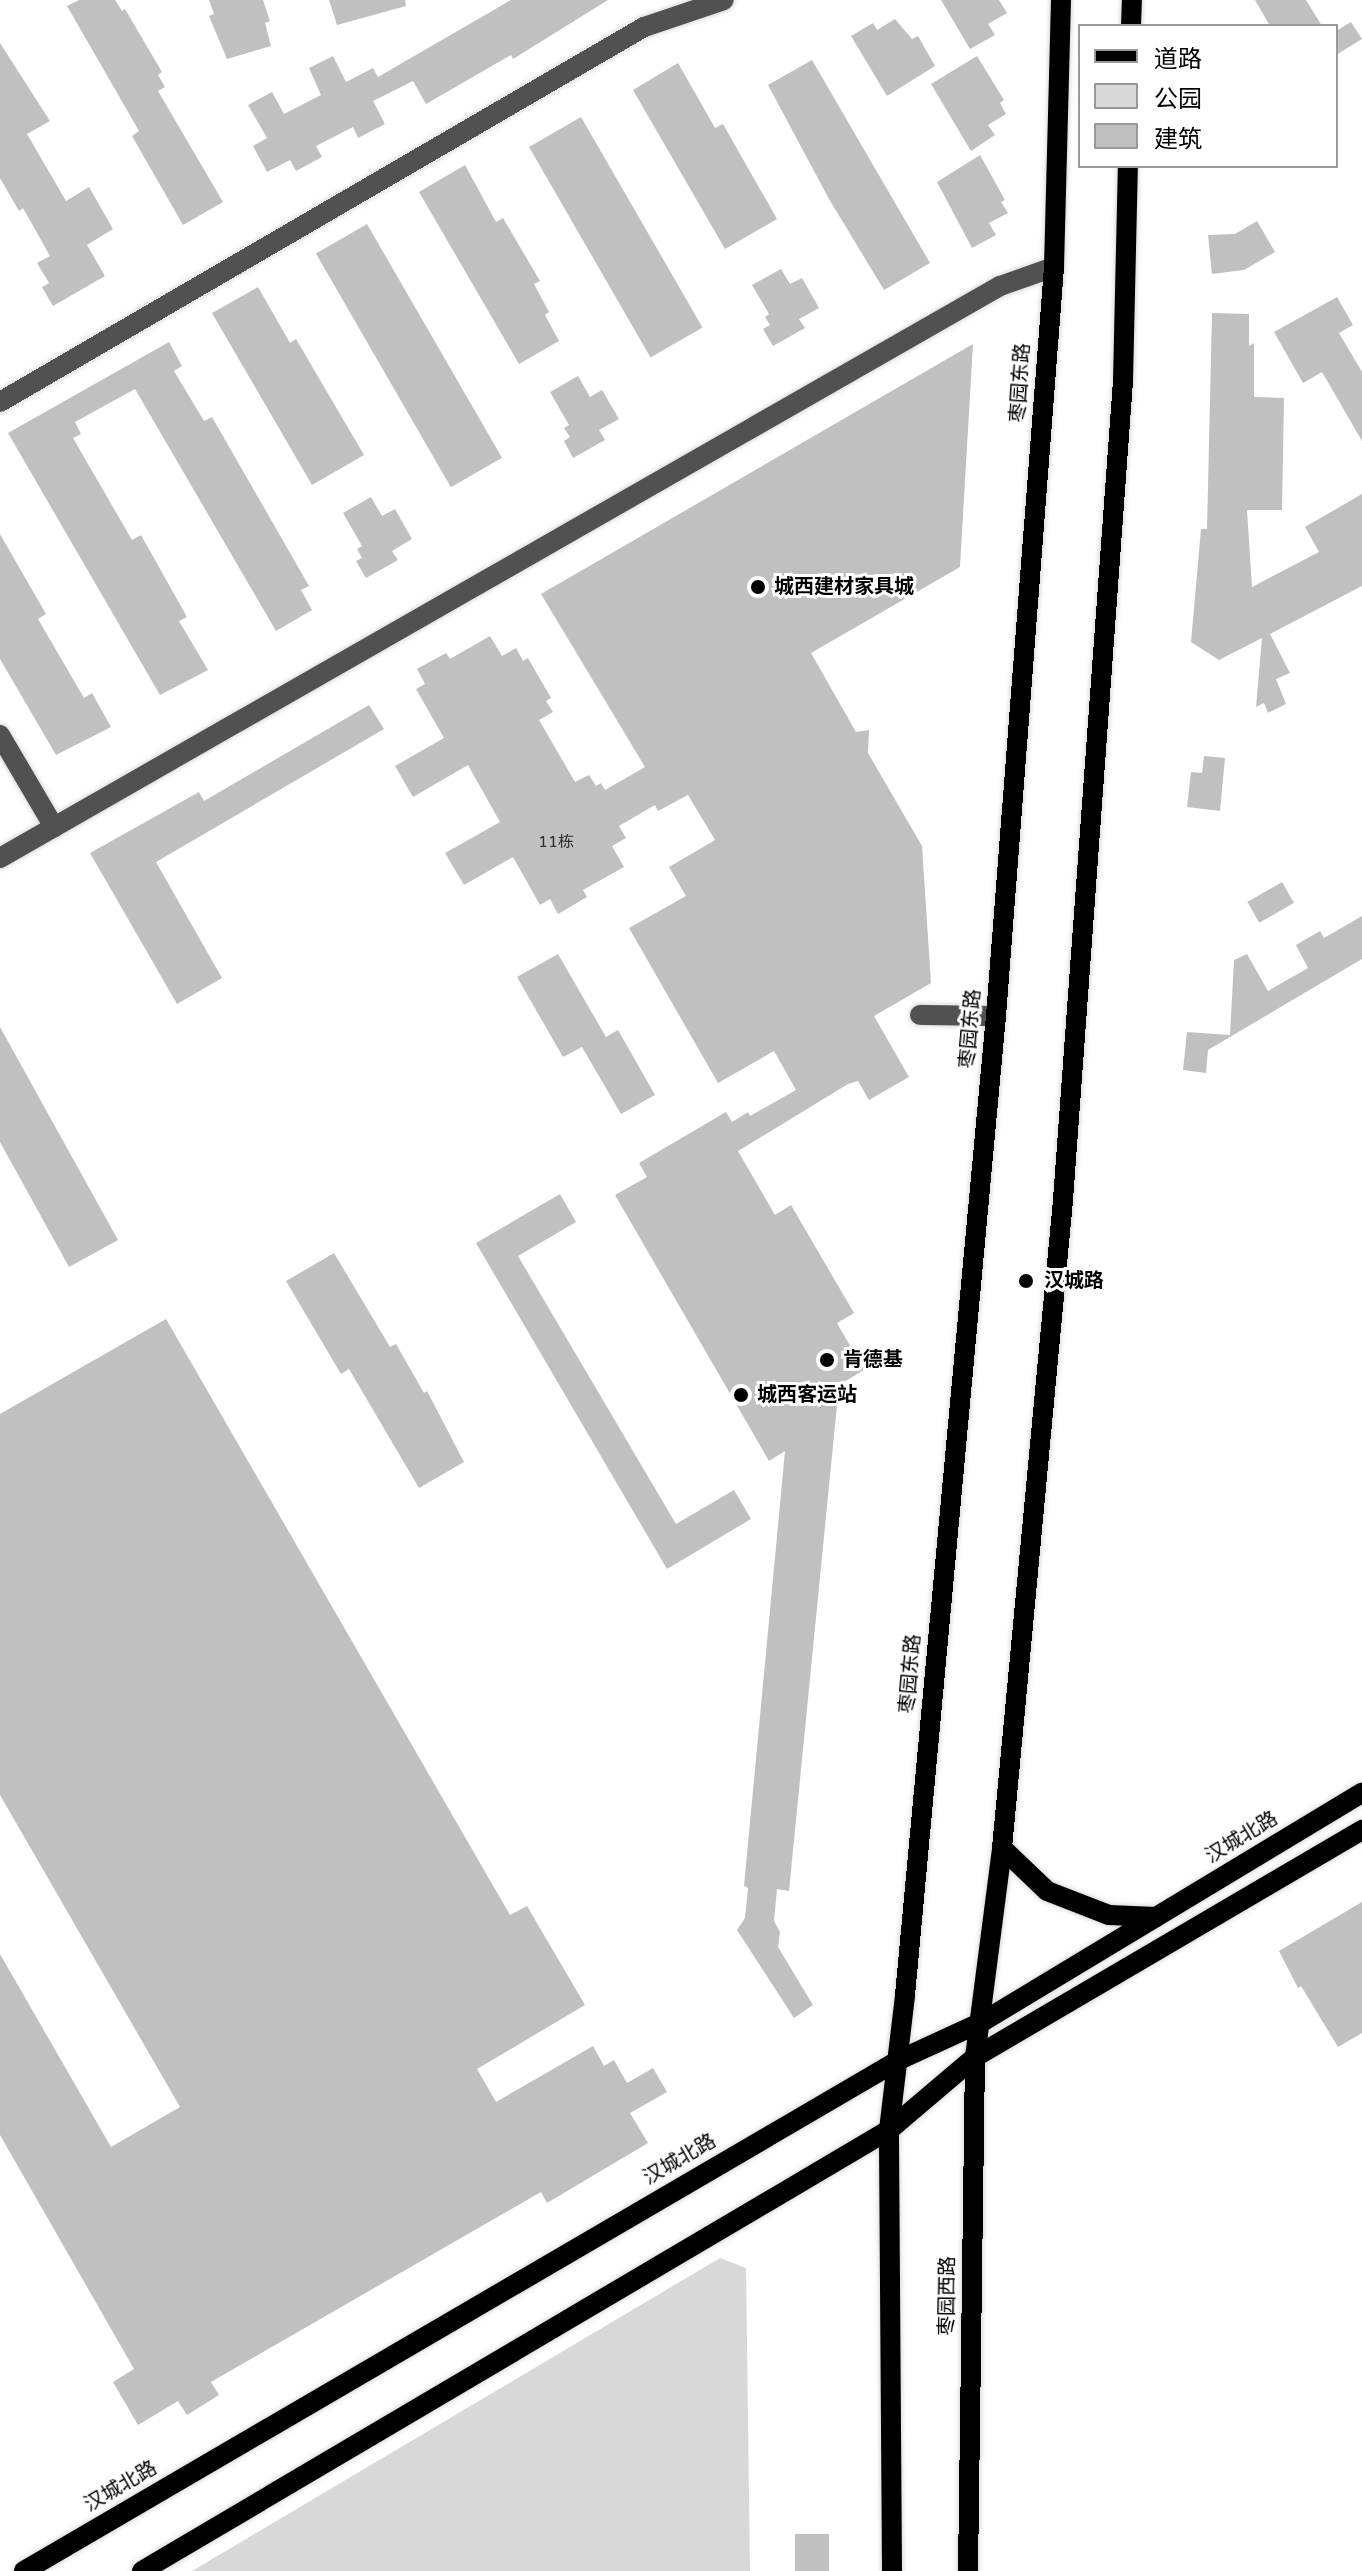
<!DOCTYPE html>
<html>
<head>
<meta charset="utf-8">
<style>
  body { margin:0 }
  #map { position:relative; width:1362px; height:2571px; overflow:hidden; background:#fff; font-family:"Varela Round","Noto Sans SC",sans-serif }
  div>[style] { position:absolute }
  .green>* { inset:0; background:#d8d8d8 }
  .building>* { inset:0; background:#c0c0c0; transform-origin:0 0 }
  .roads { filter:drop-shadow(0 0 2px #dbdbdb) drop-shadow(0 0 2px #dbdbdb) }
  .minor>* { height:20px; margin:-10px; padding:0 10px; transform-origin:10px; border-radius:10px; background:#515151 }
  .major>* { height:20px; margin:-10px; padding:0 10px; transform-origin:10px; border-radius:10px; background:#000 }
  .dots>* { width:22px; height:22px; translate:-50% -50%; box-sizing:border-box; border:4px solid #fff; border-radius:50% }
  span { translate:-50% -50%; white-space:nowrap; text-align:center; line-height:1.15; -webkit-text-stroke:6px #fff; paint-order:stroke }
  .number-label { font-size:16px; color:#303030 }
  .number-label span { -webkit-text-stroke-width:0 }
  .street-label { font-size:20px; color:#000 }
  .poi-label { font-size:20px; color:#000; font-weight:700 }
  .left { translate:0 -50%; text-align:left }
  .legend { position:absolute; left:1078px; top:24px; width:260px; height:144px; box-sizing:border-box; background:#fff; border:2px solid #999; margin:0; padding:10px 14px; list-style:none; font-size:24px; color:#000 }
  .legend li { display:flex; align-items:center; gap:16px; height:40px }
  .legend b { width:40px; border:2px solid #999 }
</style>
</head>
<body>
<div id="map">
  <div class="green">
    <i style="clip-path:polygon(720px 2258px,746px 2268px,750px 2571px,192px 2571px)"></i>
  </div>
  <div class="building">
    <i style="clip-path:polygon(79px 0,115px 0,122px 11px,125px 9px,162px 72px,158px 75px,165px 87px,158px 91px,223px 202px,183px 225px,132px 136px,139px 131px,67px 6px)"></i>
    <i style="clip-path:polygon(209px 0,263px 0,270px 21px,265px 23px,271px 46px,227px 59px,209px 16px,214px 14px)"></i>
    <i style="clip-path:polygon(329px 0,405px 0,406px 6px,337px 25px)"></i>
    <i style="clip-path:polygon(511px 0,608px 0,513px 59px,511px 55px,426px 104px,413px 81px,373px 101px,385px 124px,358px 138px,353px 127px,316px 146px,322px 157px,296px 171px,290px 160px,267px 172px,253px 146px,267px 138px,248px 105px,272px 92px,284px 114px,321px 95px,309px 68px,333px 56px,346px 82px,373px 68px,378px 77px)"></i>
    <i style="clip-path:polygon(941px 0,999px 0,1007px 13px,988px 24px,995px 35px,970px 49px)"></i>
    <i style="clip-path:polygon(1255px 0,1306px 0,1322px 26px,1270px 26px)"></i>
    <i style="clip-path:polygon(895px 19px,912px 39px,918px 36px,935px 66px,887px 96px,851px 36px,873px 23px,877px 30px)"></i>
    <i style="clip-path:polygon(1351px 22px,1362px 39px,1336px 55px,1336px 31px)"></i>
    <i style="clip-path:polygon(0 43px,50px 121px,27px 134px,66px 201px,89px 187px,113px 229px,87px 245px,105px 276px,53px 306px,42px 287px,49px 283px,37px 263px,50px 256px,23px 208px,19px 211px,0 178px)"></i>
    <i style="clip-path:polygon(977px 56px,1004px 100px,1000px 103px,1006px 114px,988px 125px,995px 135px,971px 151px,931px 84px)"></i>
    <i style="clip-path:polygon(812px 60px,930px 263px,884px 290px,829px 199px,768px 85px)"></i>
    <i style="clip-path:polygon(678px 63px,715px 128px,723px 124px,777px 219px,725px 249px,633px 90px)"></i>
    <i style="left:581px;top:117px;width:243px;height:60px;rotate:60deg"></i>
    <i style="clip-path:polygon(980px 155px,1005px 200px,1001px 202px,1008px 213px,989px 223px,996px 235px,972px 248px,937px 182px)"></i>
    <i style="clip-path:polygon(465px 165px,496px 222px,503px 218px,540px 281px,534px 284px,549px 312px,545px 315px,559px 341px,519px 364px,419px 192px)"></i>
    <i style="clip-path:polygon(1257px 221px,1275px 252px,1244px 270px,1212px 274px,1208px 235px,1235px 234px)"></i>
    <i style="left:367px;top:224px;width:270px;height:59px;rotate:60deg"></i>
    <i style="clip-path:polygon(781px 269px,790px 284px,802px 278px,819px 308px,799px 319px,805px 328px,773px 346px,763px 329px,770px 325px,765px 317px,769px 314px,752px 285px)"></i>
    <i style="clip-path:polygon(258px 287px,290px 343px,296px 339px,364px 455px,312px 485px,212px 313px)"></i>
    <i style="clip-path:polygon(1337px 297px,1353px 325px,1339px 333px,1362px 372px,1362px 441px,1322px 372px,1303px 383px,1274px 332px)"></i>
    <i style="clip-path:polygon(1212px 313px,1249px 314px,1249px 346px,1254px 343px,1254px 397px,1284px 398px,1282px 510px,1247px 510px,1252px 587px,1319px 552px,1305px 527px,1362px 494px,1362px 586px,1270px 634px,1290px 673px,1276px 679px,1286px 704px,1268px 713px,1264px 703px,1256px 707px,1262px 638px,1219px 660px,1191px 642px,1201px 529px,1207px 529px)"></i>
    <i style="clip-path:polygon(169px 342px,182px 366px,174px 371px,204px 421px,212px 417px,309px 586px,301px 590px,312px 610px,276px 631px,135px 389px,75px 422px,81px 434px,73px 438px,132px 540px,141px 535px,187px 617px,179px 621px,208px 670px,160px 695px,8px 433px)"></i>
    <i style="clip-path:polygon(973px 344px,960px 567px,811px 653px,856px 732px,869px 730px,868px 753px,922px 846px,931px 983px,874px 1016px,909px 1077px,869px 1100px,858px 1081px,848px 1084px,738px 1151px,775px 1215px,791px 1205px,854px 1313px,837px 1323px,864px 1370px,839px 1385px,789px 1891px,777px 1889px,774px 1921px,780px 1932px,778px 1947px,813px 2005px,794px 2018px,737px 1930px,745px 1918px,748px 1888px,744px 1886px,785px 1451px,769px 1461px,615px 1195px,647px 1177px,639px 1163px,726px 1112px,732px 1122px,748px 1112px,750px 1116px,796px 1090px,774px 1051px,718px 1083px,629px 928px,686px 896px,669px 867px,715px 840px,688px 795px,658px 811px,655px 805px,619px 826px,626px 838px,612px 846px,624px 867px,583px 890px,587px 897px,558px 914px,550px 899px,540px 905px,513px 857px,464px 885px,445px 853px,500px 822px,468px 765px,413px 797px,395px 766px,444px 738px,416px 689px,425px 684px,417px 669px,446px 653px,450px 659px,490px 636px,502px 656px,516px 648px,523px 661px,528px 658px,551px 698px,546px 701px,553px 712px,539px 720px,575px 782px,589px 775px,596px 786px,601px 783px,605px 790px,645px 767px,541px 594px)"></i>
    <i style="clip-path:polygon(578px 376px,590px 397px,602px 390px,619px 419px,599px 430px,605px 440px,573px 458px,564px 441px,570px 437px,564px 428px,569px 425px,550px 392px)"></i>
    <i style="clip-path:polygon(371px 497px,382px 516px,395px 509px,412px 539px,392px 551px,398px 560px,366px 578px,356px 561px,362px 558px,357px 549px,362px 546px,343px 513px)"></i>
    <i style="clip-path:polygon(0 534px,46px 614px,38px 619px,84px 698px,92px 693px,111px 727px,56px 755px,0 659px)"></i>
    <i style="clip-path:polygon(369px 705px,384px 729px,156px 862px,222px 978px,177px 1004px,90px 853px,199px 792px,204px 801px)"></i>
    <i style="clip-path:polygon(1204px 756px,1225px 758px,1220px 811px,1187px 807px,1191px 772px,1202px 773px)"></i>
    <i style="left:1282px;top:882px;width:24px;height:40px;rotate:60deg"></i>
    <i style="clip-path:polygon(1362px 916px,1362px 959px,1208px 1050px,1206px 1073px,1183px 1070px,1187px 1032px,1230px 1035px,1234px 960px,1247px 954px,1268px 991px,1308px 968px,1296px 945px,1320px 931px,1324px 938px)"></i>
    <i style="clip-path:polygon(558px 954px,606px 1037px,618px 1030px,655px 1095px,621px 1114px,582px 1047px,563px 1057px,517px 977px)"></i>
    <i style="clip-path:polygon(0 1027px,118px 1240px,69px 1267px,0 1142px)"></i>
    <i style="clip-path:polygon(560px 1194px,576px 1222px,518px 1256px,676px 1524px,734px 1490px,751px 1519px,667px 1569px,476px 1243px)"></i>
    <i style="clip-path:polygon(334px 1253px,390px 1347px,396px 1344px,424px 1393px,427px 1391px,464px 1462px,419px 1488px,349px 1369px,341px 1374px,286px 1281px)"></i>
    <i style="clip-path:polygon(166px 1319px,510px 1915px,527px 1906px,585px 2005px,477px 2069px,496px 2102px,593px 2046px,604px 2066px,614px 2060px,627px 2083px,653px 2068px,667px 2092px,630px 2113px,648px 2143px,547px 2203px,541px 2192px,211px 2382px,219px 2395px,187px 2415px,178px 2401px,138px 2425px,113px 2382px,134px 2369px,0 2135px,0 1954px,111px 2147px,180px 2107px,0 1795px,0 1414px)"></i>
    <i style="clip-path:polygon(1362px 1902px,1362px 2033px,1338px 2047px,1301px 1986px,1298px 1988px,1279px 1951px)"></i>
    <i style="left:795px;top:2534px;width:34px;height:37px"></i>
  </div>
  <div class="roads">
    <div class="minor">
      <i style="left:0;top:402px;width:745px;rotate:-30.21deg"></i>
      <i style="left:644px;top:27px;width:84px;rotate:-18.6deg"></i>
      <i style="left:0;top:735px;width:107px;rotate:59.6deg"></i>
      <i style="left:0;top:858px;width:1152px;rotate:-29.77deg"></i>
      <i style="left:1000px;top:286px;width:57px;rotate:-19.4deg"></i>
      <i style="left:920px;top:1015px;width:76px;rotate:0.8deg"></i>
    </div>
    <div class="major">
      <i style="left:1131px;top:26px;width:26px;rotate:-88deg"></i>
      <i style="left:1002px;top:1848px;width:62px;rotate:43.7deg"></i>
      <i style="left:1047px;top:1891px;width:66px;rotate:21.2deg"></i>
      <i style="left:1109px;top:1915px;width:47px;rotate:2.4deg"></i>
      <i style="left:24px;top:2571px;width:1013px;rotate:-30.28deg"></i>
      <i style="left:899px;top:2060px;width:91px;rotate:-24.6deg"></i>
      <i style="left:982px;top:2022px;width:444px;rotate:-31.1deg"></i>
      <i style="left:142px;top:2571px;width:867px;rotate:-30.56deg"></i>
      <i style="left:889px;top:2130px;width:113px;rotate:-40.3deg"></i>
      <i style="left:975px;top:2057px;width:449px;rotate:-30.4deg"></i>
      <i style="left:892px;top:2571px;width:441px;rotate:-90.4deg"></i>
      <i style="left:889px;top:2130px;width:136px;rotate:-83.2deg"></i>
      <i style="left:905px;top:1995px;width:983px;rotate:-84.69deg"></i>
      <i style="left:996px;top:1016px;width:751px;rotate:-85.57deg"></i>
      <i style="left:1054px;top:267px;width:267px;rotate:-88.5deg"></i>
      <i style="left:968px;top:2571px;width:514px;rotate:-89.22deg"></i>
      <i style="left:975px;top:2057px;width:211px;rotate:-82.6deg"></i>
      <i style="left:1002px;top:1848px;width:651px;rotate:-84.62deg"></i>
      <i style="left:1063px;top:1200px;width:821px;rotate:-85.81deg"></i>
      <i style="left:1123px;top:381px;width:215px;rotate:-88.7deg"></i>
    </div>
  </div>
  <div class="dots">
    <i style="left:758px;top:587px;background:#000"></i>
    <i style="left:1026px;top:1281px;background:#000"></i>
    <i style="left:827px;top:1360px;background:#000"></i>
    <i style="left:741px;top:1395px;background:#000"></i>
  </div>
  <div class="number-label">
    <span style="left:556px;top:842px">11栋</span>
  </div>
  <div class="street-label">
    <span style="left:1021px;top:383px;rotate:-86deg">枣园东路</span>
    <span style="left:971px;top:1029px;rotate:-85deg">枣园东路</span>
    <span style="left:911px;top:1674px;rotate:-85deg">枣园东路</span>
    <span style="left:1242px;top:1838px;rotate:-31deg">汉城北路</span>
    <span style="left:680px;top:2160px;rotate:-30deg">汉城北路</span>
    <span style="left:948px;top:2296px;rotate:-89deg">枣园西路</span>
    <span style="left:121px;top:2487px;rotate:-30deg">汉城北路</span>
  </div>
  <div class="poi-label">
    <span class="left" style="left:774px;top:587px">城西建材家具城</span>
    <span class="left" style="left:1044px;top:1281px">汉城路</span>
    <span class="left" style="left:843px;top:1360px">肯德基</span>
    <span class="left" style="left:757px;top:1395px">城西客运站</span>
  </div>
  <ul class="legend">
  <li><b style="height:10px;background:#000"></b>道路</li>
  <li><b style="height:22px;background:#d8d8d8"></b>公园</li>
  <li><b style="height:22px;background:#c0c0c0"></b>建筑</li>
  </ul>
</div>
</body>
</html>
